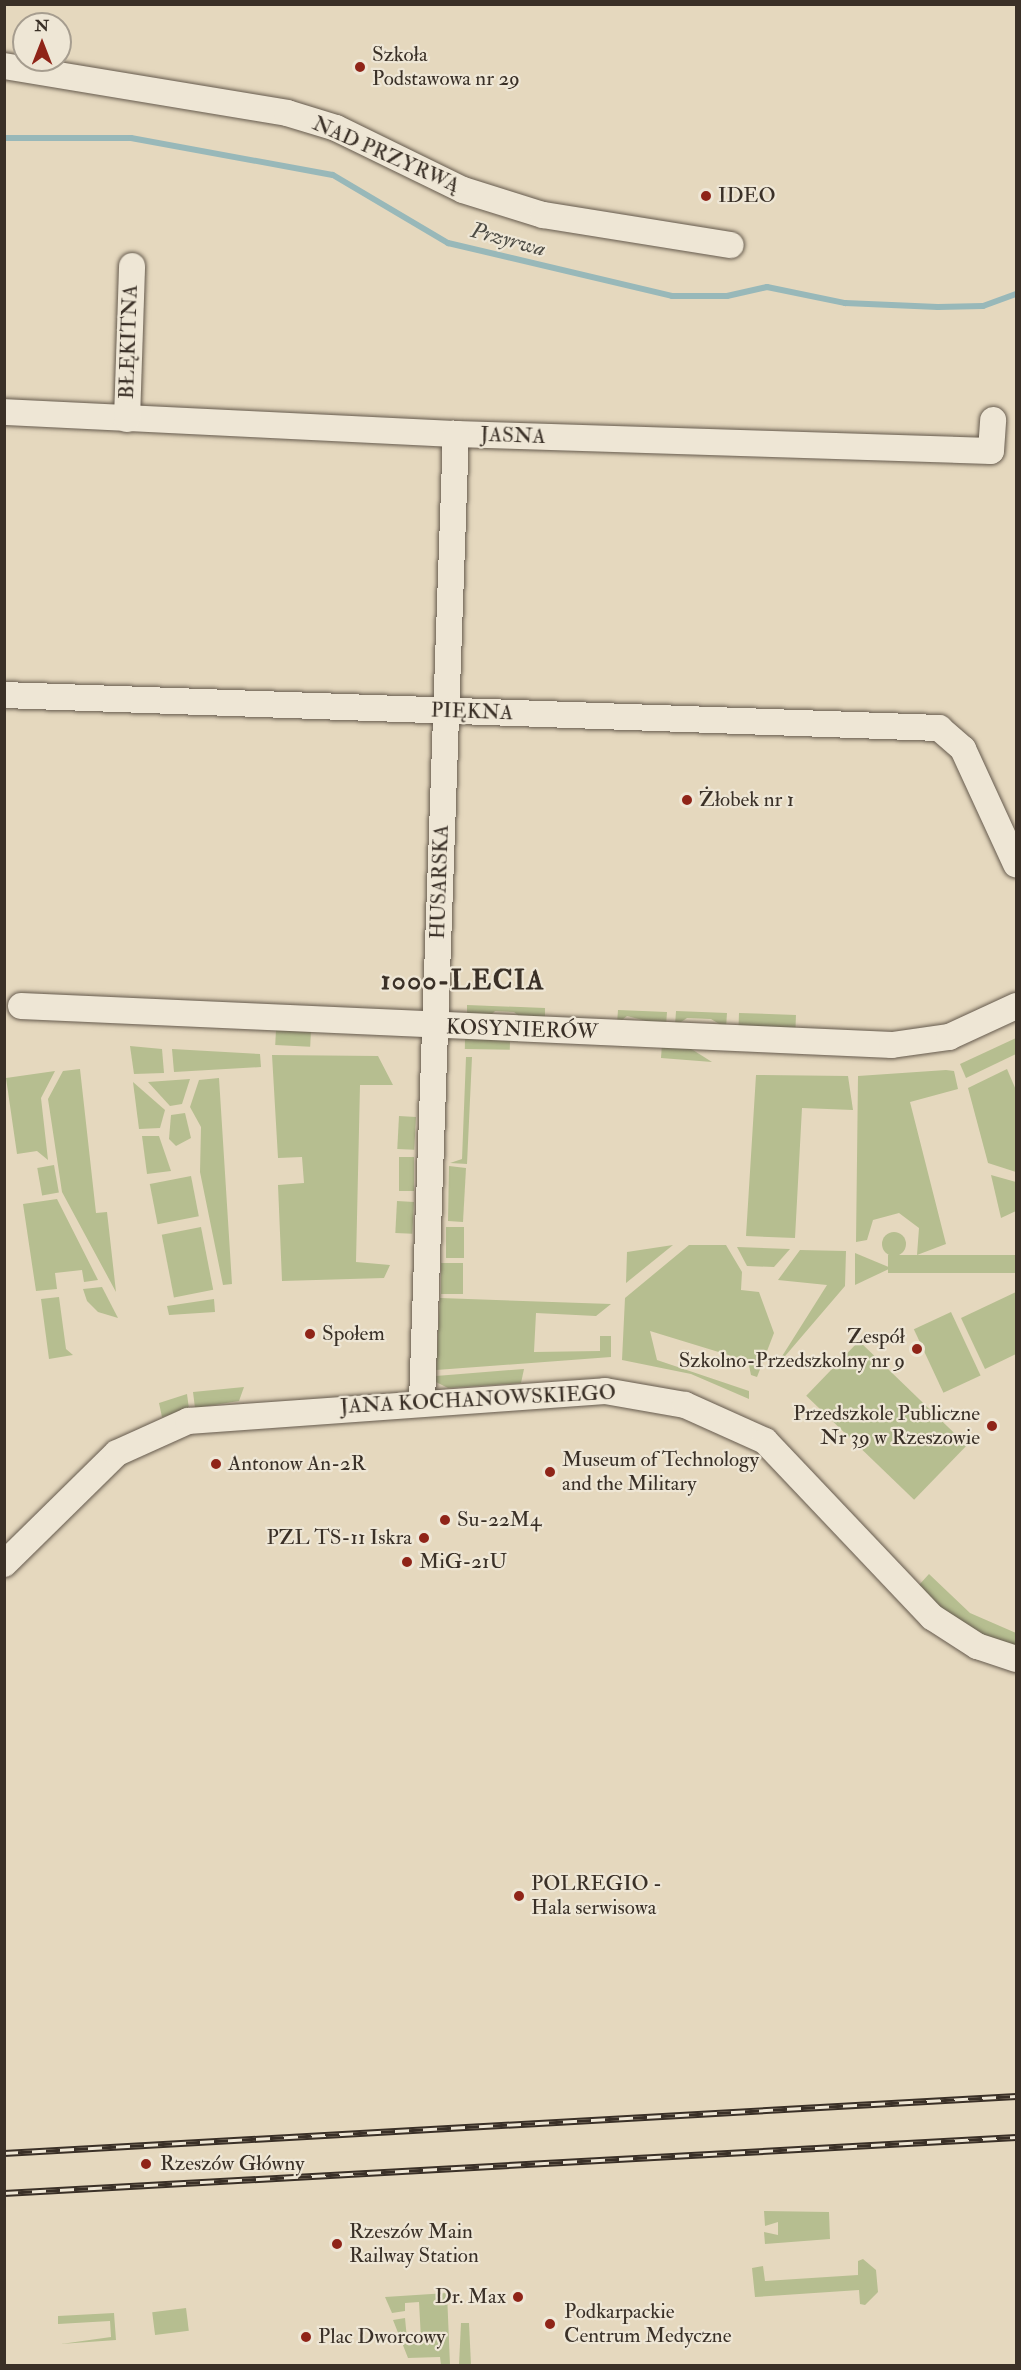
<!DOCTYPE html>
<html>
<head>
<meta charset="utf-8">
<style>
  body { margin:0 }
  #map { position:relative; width:1021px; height:2370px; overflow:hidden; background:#e5d8be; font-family:"IM FELL Double Pica",serif }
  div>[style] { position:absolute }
  .green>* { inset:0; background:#b6be90; transform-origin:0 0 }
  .round { border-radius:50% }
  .stream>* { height:6px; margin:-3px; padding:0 3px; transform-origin:3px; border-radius:3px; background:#98b8b9 }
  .roads { filter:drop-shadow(0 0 2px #655a4d) drop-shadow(0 0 2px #655a4d) }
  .minor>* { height:26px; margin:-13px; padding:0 13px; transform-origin:13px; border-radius:13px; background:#eee6d5 }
  .rail>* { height:7px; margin-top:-3.5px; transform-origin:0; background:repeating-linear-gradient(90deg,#eee6d5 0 14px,#3a3027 0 28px); box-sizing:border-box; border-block:2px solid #3a3027 }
  .dots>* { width:16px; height:16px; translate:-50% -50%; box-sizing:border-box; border:3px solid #eee6d5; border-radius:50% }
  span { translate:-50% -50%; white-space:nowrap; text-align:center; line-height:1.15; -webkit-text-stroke:4.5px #eee6d5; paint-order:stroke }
  .poi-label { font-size:21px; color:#3a3027 }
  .left { translate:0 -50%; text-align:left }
  .right { translate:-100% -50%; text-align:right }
  .street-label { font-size:21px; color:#3a3027 }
  .water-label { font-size:22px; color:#4d4b44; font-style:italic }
  .district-label { font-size:27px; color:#3a3027; font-weight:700; letter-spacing:1.5px }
  .frame { position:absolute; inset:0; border:6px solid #3a3027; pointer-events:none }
  .north { position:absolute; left:12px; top:12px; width:60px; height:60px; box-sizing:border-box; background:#eee6d5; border:2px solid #a69d8f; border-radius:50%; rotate:0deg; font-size:16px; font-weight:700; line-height:24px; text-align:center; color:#3a3027 }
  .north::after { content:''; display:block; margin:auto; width:21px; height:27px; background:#8f2418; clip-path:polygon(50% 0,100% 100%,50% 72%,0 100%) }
</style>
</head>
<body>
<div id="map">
  <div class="green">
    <i style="clip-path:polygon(467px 1005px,545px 1008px,545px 1021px,524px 1020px,514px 1012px,495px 1011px,487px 1019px,467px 1017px)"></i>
    <i style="clip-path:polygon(618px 1010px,667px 1012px,666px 1026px,627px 1016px,617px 1024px)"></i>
    <i style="clip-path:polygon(676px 1011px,727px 1013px,726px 1028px,711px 1019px,687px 1018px,675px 1026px)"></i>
    <i style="left:739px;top:1013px;width:57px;height:15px;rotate:2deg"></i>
    <i style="left:276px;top:1030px;width:35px;height:15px;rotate:3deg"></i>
    <i style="clip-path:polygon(1016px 1038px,1016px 1054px,966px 1078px,960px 1064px)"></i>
    <i style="left:465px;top:1039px;width:45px;height:10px;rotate:1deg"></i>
    <i style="clip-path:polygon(662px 1044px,685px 1045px,712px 1062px,661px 1058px)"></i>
    <i style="clip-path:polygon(130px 1046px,162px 1049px,164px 1073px,134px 1074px)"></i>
    <i style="clip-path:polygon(172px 1049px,260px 1054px,261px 1067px,174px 1072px)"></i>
    <i style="clip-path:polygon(272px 1055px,378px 1056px,393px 1085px,360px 1085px,356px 1262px,390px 1265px,384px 1278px,282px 1281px,278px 1185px,304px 1183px,302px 1157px,278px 1158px)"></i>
    <i style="clip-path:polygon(466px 1057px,472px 1057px,467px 1164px,450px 1163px,462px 1159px)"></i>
    <i style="clip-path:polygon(80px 1069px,96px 1213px,107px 1212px,116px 1292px,62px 1192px,48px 1099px,63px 1071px)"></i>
    <i style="clip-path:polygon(1007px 1069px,1016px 1090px,1016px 1172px,988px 1163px,968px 1088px)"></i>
    <i style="clip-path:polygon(946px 1070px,954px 1071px,958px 1089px,910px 1102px,946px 1244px,917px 1255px,919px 1228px,899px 1213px,873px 1220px,867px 1240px,856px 1242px,858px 1076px)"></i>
    <i style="clip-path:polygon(55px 1071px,41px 1098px,48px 1160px,37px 1151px,17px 1154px,6px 1078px)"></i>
    <i style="clip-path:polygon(756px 1075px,848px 1076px,853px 1110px,802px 1108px,795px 1238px,746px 1236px)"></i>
    <i style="clip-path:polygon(219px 1078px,232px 1284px,223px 1285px,200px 1172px,201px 1127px,190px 1107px,199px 1080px)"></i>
    <i style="clip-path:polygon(190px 1079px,182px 1104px,170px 1106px,148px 1082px)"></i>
    <i style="clip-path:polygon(133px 1082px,165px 1110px,160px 1128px,139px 1129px)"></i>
    <i style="clip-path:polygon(185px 1113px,191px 1138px,176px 1146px,169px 1139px,171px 1115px)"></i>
    <i style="left:399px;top:1116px;width:17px;height:33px;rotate:3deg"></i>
    <i style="clip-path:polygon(142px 1136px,159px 1136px,171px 1171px,147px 1174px)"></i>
    <i style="left:399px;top:1157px;width:15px;height:34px"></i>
    <i style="left:54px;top:1165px;width:28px;height:17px;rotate:80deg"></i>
    <i style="clip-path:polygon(449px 1166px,466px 1168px,463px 1222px,448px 1221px)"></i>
    <i style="clip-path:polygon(991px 1175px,1016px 1182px,1016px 1211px,1001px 1218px)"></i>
    <i style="left:191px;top:1176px;width:41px;height:42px;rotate:79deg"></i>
    <i style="clip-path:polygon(57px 1199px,98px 1280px,84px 1282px,82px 1270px,55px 1273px,57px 1289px,36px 1291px,23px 1204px)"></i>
    <i style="left:397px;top:1201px;width:17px;height:32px;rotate:3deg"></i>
    <i style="left:201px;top:1227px;width:64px;height:40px;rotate:79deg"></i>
    <i style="left:446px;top:1227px;width:18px;height:31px"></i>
    <i class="round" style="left:882px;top:1232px;width:24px;height:24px"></i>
    <i style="clip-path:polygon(673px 1245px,626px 1283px,627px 1252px)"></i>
    <i style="clip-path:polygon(689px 1245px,726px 1245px,742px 1272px,741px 1290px,759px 1292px,774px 1333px,757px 1377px,751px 1375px,748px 1361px,650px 1331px,657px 1360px,749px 1391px,749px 1399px,691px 1374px,622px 1360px,625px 1298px)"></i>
    <i style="clip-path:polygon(737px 1247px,790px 1249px,774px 1267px,747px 1266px)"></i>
    <i style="clip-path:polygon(800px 1250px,846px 1251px,845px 1286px,774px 1369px,827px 1285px,778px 1280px)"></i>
    <i style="clip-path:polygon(855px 1253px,891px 1268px,855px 1285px)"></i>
    <i style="left:1016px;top:1255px;width:18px;height:128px;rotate:90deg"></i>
    <i style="left:441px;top:1263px;width:22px;height:31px"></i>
    <i style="clip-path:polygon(102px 1287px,118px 1318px,98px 1312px,87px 1301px,83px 1289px)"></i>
    <i style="clip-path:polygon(1016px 1292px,1016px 1354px,985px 1369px,961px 1318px)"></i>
    <i style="clip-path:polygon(59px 1297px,66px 1349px,73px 1355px,49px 1359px,41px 1299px)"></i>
    <i style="clip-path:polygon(440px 1298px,611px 1304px,596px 1316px,536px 1313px,534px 1352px,600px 1351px,600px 1336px,611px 1336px,611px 1357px,436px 1370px)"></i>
    <i style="clip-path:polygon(214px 1299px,215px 1312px,169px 1315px,167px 1306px)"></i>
    <i style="left:951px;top:1312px;width:70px;height:41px;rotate:65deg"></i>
    <i style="left:859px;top:1341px;width:150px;height:76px;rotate:44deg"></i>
    <i style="clip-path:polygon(524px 1369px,521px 1383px,448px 1388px,436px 1382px,436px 1376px)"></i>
    <i style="clip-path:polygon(244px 1387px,239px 1401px,195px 1408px,193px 1392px)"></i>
    <i style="clip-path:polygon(187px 1394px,189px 1409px,162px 1417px,159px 1403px)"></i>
    <i style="clip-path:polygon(929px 1574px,970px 1613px,1016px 1633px,1016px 1648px,979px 1635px,936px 1604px,919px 1585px)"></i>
    <i style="clip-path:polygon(764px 2211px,829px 2212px,830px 2239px,765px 2244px,764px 2232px,778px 2235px,778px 2222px,765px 2226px)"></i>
    <i style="clip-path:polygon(863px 2259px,876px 2270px,878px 2292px,865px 2305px,860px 2304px,859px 2290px,755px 2297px,752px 2268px,763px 2266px,765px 2281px,858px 2275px,858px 2261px)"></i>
    <i style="clip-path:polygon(447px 2293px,450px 2365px,441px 2365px,440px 2357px,408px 2358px,393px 2320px,405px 2318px,407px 2339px,421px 2339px,419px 2302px,405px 2303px,405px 2311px,392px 2313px,385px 2297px)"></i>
    <i style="left:186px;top:2308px;width:23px;height:34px;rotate:83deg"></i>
    <i style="clip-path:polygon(114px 2313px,116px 2340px,61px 2344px,111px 2337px,110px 2321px,58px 2324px,58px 2316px)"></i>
    <i style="clip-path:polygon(461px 2323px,469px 2323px,471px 2365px,459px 2365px)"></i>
  </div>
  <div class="stream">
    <i style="left:4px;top:138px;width:127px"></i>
    <i style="left:131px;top:138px;width:205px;rotate:10.4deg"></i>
    <i style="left:333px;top:175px;width:134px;rotate:30.6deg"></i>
    <i style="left:448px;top:243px;width:230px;rotate:13.3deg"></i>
    <i style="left:672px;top:296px;width:55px"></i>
    <i style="left:727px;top:296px;width:41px;rotate:-12.7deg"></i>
    <i style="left:767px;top:287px;width:80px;rotate:11.6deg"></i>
    <i style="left:845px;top:303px;width:93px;rotate:2.5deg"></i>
    <i style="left:938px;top:307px;width:45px;rotate:-1.3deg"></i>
    <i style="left:983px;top:306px;width:35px;rotate:-20deg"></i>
  </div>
  <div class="roads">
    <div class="minor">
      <i style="left:4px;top:66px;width:287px;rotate:9.4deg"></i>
      <i style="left:287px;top:113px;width:51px;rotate:17deg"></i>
      <i style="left:336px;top:128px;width:141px;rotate:26deg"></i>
      <i style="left:463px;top:190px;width:84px;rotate:17.4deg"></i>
      <i style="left:543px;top:215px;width:190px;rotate:9.1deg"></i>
      <i style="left:4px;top:412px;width:453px;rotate:2.8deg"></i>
      <i style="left:456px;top:434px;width:535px;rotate:1.82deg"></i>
      <i style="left:991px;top:451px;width:31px;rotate:-86deg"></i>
      <i style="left:127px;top:419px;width:153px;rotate:-88.1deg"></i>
      <i style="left:4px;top:695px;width:936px;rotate:2.02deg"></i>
      <i style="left:939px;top:728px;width:32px;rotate:41deg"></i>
      <i style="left:963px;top:749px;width:127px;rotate:65.3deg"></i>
      <i style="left:21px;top:1006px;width:872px;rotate:2.56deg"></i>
      <i style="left:892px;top:1045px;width:58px;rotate:-8deg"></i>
      <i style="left:949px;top:1037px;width:74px;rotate:-24.8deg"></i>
      <i style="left:422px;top:1401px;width:968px;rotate:-87.99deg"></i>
      <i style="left:4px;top:1564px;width:158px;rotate:-44.5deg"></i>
      <i style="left:117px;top:1453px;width:78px;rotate:-24.3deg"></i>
      <i style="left:188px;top:1421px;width:418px;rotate:-4.1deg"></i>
      <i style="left:605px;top:1391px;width:81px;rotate:9.9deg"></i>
      <i style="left:685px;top:1405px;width:88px;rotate:24.2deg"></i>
      <i style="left:765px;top:1441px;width:243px;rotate:46.5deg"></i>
      <i style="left:932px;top:1617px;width:54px;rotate:32.8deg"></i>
      <i style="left:977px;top:1646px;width:41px;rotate:18.4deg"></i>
    </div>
  </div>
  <div class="rail">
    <i style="left:4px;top:2153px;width:1014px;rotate:-3.22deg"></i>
    <i style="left:4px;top:2193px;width:1014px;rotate:-3.17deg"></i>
  </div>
  <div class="dots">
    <i style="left:360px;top:67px;background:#8f2418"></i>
    <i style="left:706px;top:196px;background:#8f2418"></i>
    <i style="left:687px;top:800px;background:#8f2418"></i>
    <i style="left:310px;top:1334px;background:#8f2418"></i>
    <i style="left:917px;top:1349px;background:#8f2418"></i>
    <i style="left:992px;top:1426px;background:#8f2418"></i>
    <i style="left:216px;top:1464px;background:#8f2418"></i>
    <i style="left:550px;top:1472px;background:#8f2418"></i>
    <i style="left:445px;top:1520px;background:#8f2418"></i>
    <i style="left:424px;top:1538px;background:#8f2418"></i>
    <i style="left:407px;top:1562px;background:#8f2418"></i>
    <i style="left:519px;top:1896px;background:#8f2418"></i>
    <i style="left:146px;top:2164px;background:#8f2418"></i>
    <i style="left:337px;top:2244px;background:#8f2418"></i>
    <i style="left:518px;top:2297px;background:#8f2418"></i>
    <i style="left:550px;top:2324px;background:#8f2418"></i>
    <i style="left:306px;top:2337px;background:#8f2418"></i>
  </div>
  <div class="poi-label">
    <span class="left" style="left:372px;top:67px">Szkoła<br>Podstawowa nr 29</span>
    <span class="left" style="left:718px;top:196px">IDEO</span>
    <span class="left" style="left:699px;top:800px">Żłobek nr 1</span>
    <span class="left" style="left:322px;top:1334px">Społem</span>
    <span class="right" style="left:905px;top:1349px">Zespół<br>Szkolno-Przedszkolny nr 9</span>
    <span class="right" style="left:980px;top:1426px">Przedszkole Publiczne<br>Nr 39 w Rzeszowie</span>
    <span class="left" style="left:562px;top:1472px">Museum of Technology<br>and the Military</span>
    <span class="left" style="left:228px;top:1464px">Antonow An-2R</span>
    <span class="left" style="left:457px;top:1520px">Su-22M4</span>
    <span class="right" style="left:412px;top:1538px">PZL TS-11 Iskra</span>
    <span class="left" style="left:419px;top:1562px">MiG-21U</span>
    <span class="left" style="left:531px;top:1896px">POLREGIO -<br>Hala serwisowa</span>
    <span class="left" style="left:160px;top:2164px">Rzeszów Główny</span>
    <span class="left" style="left:349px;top:2244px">Rzeszów Main<br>Railway Station</span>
    <span class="right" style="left:506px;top:2297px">Dr. Max</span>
    <span class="left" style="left:564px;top:2324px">Podkarpackie<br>Centrum Medyczne</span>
    <span class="left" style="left:318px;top:2337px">Plac Dworcowy</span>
  </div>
  <div class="street-label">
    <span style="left:386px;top:155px;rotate:24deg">NAD PRZYRWĄ</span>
    <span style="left:129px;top:342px;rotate:-88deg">BŁĘKITNA</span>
    <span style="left:513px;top:436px;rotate:2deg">JASNA</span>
    <span style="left:472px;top:712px;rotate:2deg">PIĘKNA</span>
    <span style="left:440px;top:882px;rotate:-88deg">HUSARSKA</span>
    <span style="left:522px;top:1030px;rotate:2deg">KOSYNIERÓW</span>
    <span style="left:478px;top:1400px;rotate:-3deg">JANA KOCHANOWSKIEGO</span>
  </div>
  <div class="water-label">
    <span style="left:508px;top:240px;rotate:15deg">Przyrwa</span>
  </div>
  <div class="district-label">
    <span style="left:463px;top:981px">1000-LECIA</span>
  </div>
  <div class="frame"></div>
  <div class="north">N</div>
</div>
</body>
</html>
